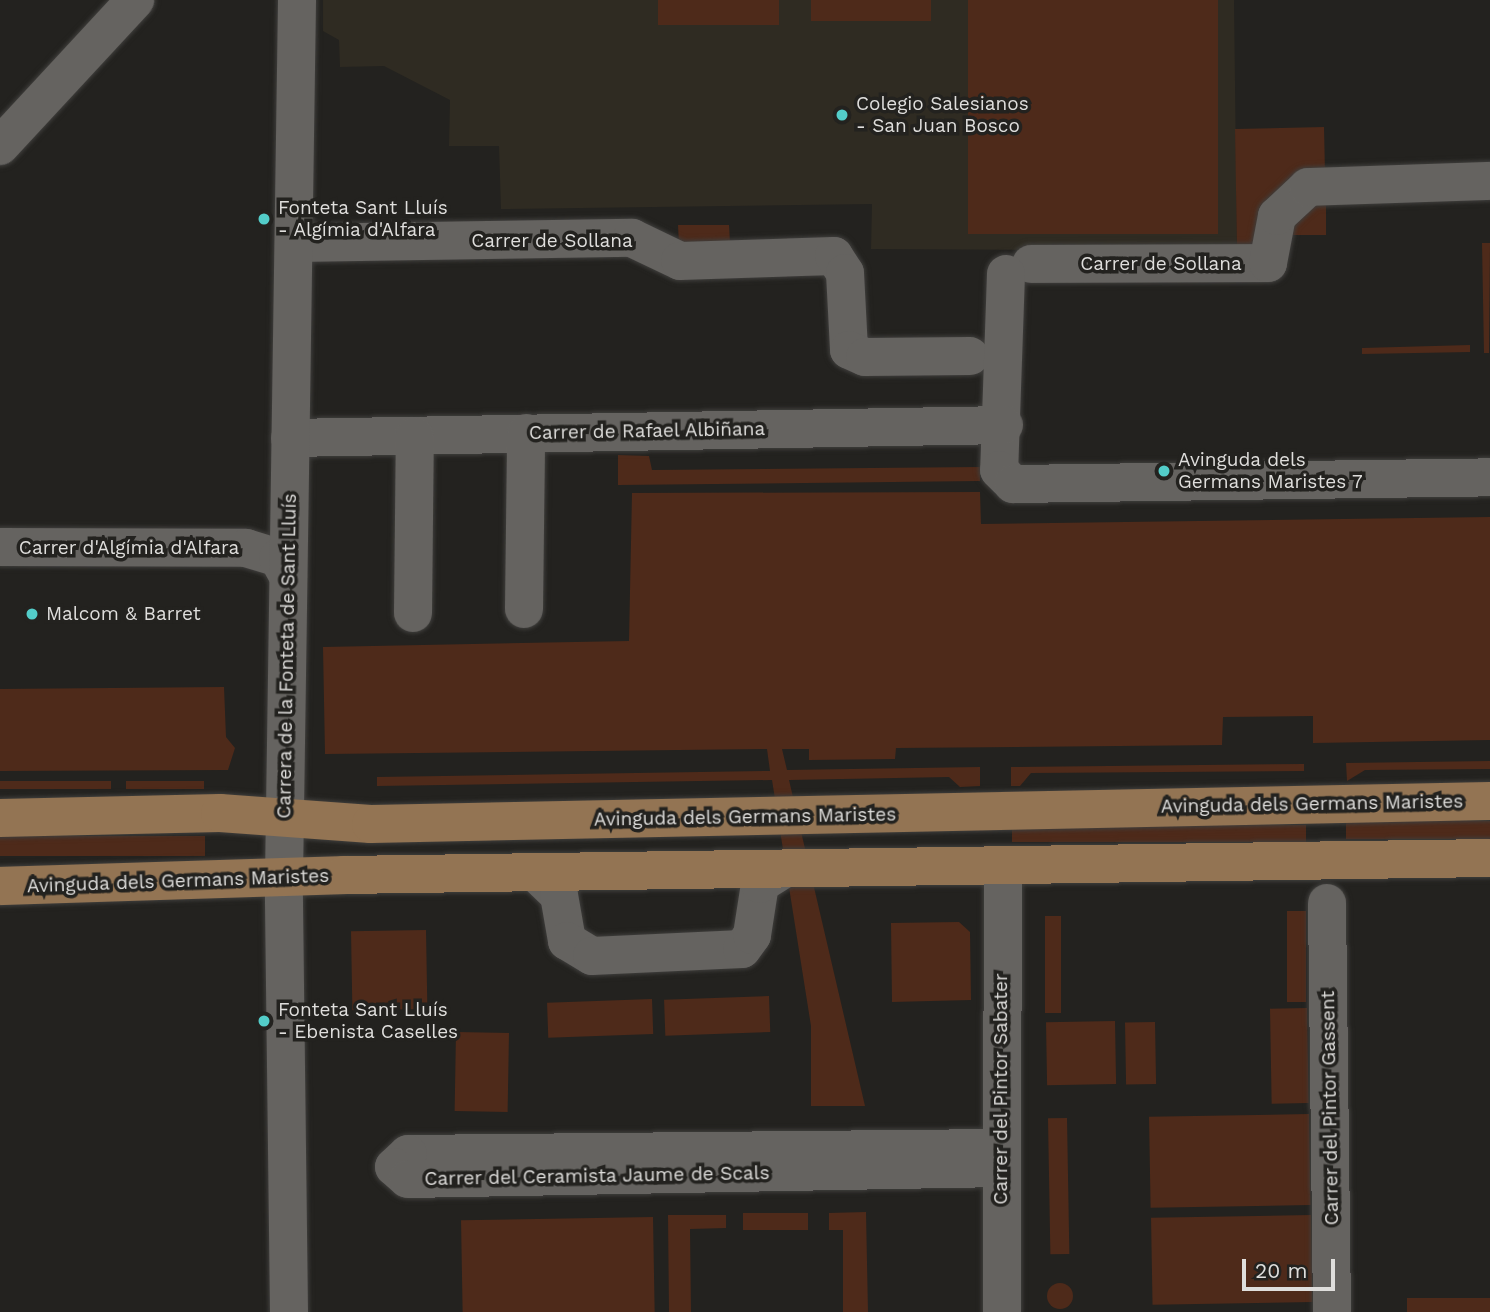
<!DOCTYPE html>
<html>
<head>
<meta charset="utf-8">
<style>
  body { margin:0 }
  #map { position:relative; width:1490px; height:1312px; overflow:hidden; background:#23221f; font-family:"Work Sans",sans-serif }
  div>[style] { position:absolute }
  .built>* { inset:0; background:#2f2b22 }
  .green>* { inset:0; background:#4e2a1a; transform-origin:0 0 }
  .round { border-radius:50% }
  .roads { filter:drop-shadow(0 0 2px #3f3e3c) drop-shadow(0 0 2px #3f3e3c) }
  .minor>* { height:38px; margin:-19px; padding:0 19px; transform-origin:19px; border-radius:19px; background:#656360 }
  .major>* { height:38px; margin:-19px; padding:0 19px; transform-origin:19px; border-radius:19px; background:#937453 }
  .dots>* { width:19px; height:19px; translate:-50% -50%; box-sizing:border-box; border:4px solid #23221f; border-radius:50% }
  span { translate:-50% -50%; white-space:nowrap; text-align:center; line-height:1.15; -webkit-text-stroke:7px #23221f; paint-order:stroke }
  .poi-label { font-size:19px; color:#dfdedc }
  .left { translate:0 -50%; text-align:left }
  .street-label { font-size:19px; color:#dfdedc }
  .scale { position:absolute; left:1242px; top:1259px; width:93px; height:32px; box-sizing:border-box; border:4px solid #dfdedc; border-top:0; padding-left:9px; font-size:21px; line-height:24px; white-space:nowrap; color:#dfdedc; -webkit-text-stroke:5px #23221f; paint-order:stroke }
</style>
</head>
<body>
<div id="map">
  <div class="built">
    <i style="clip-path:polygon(323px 0,1234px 0,1237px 251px,871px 249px,872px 204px,501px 209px,499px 146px,449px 146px,450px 100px,384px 66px,340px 67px,339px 40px,323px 31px)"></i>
  </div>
  <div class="green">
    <i style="left:658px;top:0;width:121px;height:25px"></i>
    <i style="left:811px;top:0;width:120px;height:21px"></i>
    <i style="left:968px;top:0;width:250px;height:234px"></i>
    <i style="clip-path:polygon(1324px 127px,1325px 173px,1256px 251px,1237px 251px,1235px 129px)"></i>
    <i style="clip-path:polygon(1326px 194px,1326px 235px,1279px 235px)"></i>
    <i style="clip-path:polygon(678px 225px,729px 225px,730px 242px,679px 245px)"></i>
    <i style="clip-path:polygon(1482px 243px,1490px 243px,1489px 353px,1484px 353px)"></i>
    <i style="clip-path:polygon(1470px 345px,1470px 352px,1362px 354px,1362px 348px)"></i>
    <i style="clip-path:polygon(618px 455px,649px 456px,652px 470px,980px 467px,980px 481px,618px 485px)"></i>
    <i style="clip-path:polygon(980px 492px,981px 524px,1490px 517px,1490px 740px,1313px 743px,1313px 716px,1223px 717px,1222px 745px,896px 748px,895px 759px,809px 760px,809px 749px,782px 749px,787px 770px,980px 767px,980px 786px,960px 787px,949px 777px,789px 780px,865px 1106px,811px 1106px,811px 1026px,772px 780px,377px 786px,377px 777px,770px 771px,767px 749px,325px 754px,323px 647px,629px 641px,632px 493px)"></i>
    <i style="clip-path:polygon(224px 687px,226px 737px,235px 748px,228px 770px,0 771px,0 689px)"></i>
    <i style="clip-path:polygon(1490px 761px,1490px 769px,1365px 770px,1347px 781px,1346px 763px)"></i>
    <i style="clip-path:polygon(1304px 764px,1304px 771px,1031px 773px,1020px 786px,1011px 786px,1011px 767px)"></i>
    <i style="left:111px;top:781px;width:8px;height:111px;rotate:90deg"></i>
    <i style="left:126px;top:781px;width:78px;height:8px"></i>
    <i style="left:1490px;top:821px;width:18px;height:144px;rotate:90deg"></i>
    <i style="left:1306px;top:825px;width:17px;height:294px;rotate:90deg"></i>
    <i style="left:205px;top:836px;width:20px;height:205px;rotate:90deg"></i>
    <i style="left:1287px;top:911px;width:19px;height:91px"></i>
    <i style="left:1045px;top:916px;width:16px;height:97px"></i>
    <i style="clip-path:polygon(959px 922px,970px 932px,971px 1000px,892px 1002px,891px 923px)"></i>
    <i style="left:426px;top:930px;width:79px;height:75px;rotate:89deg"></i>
    <i style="left:769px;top:996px;width:36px;height:105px;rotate:88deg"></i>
    <i style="left:652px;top:999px;width:35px;height:105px;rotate:88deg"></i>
    <i style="left:1307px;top:1008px;width:95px;height:37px;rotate:89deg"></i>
    <i style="left:1115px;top:1021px;width:63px;height:69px;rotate:89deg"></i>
    <i style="left:1155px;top:1022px;width:62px;height:30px;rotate:89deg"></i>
    <i style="left:456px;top:1032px;width:53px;height:79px;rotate:1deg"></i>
    <i style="left:1309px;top:1114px;width:91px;height:160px;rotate:89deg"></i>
    <i style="left:1067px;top:1118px;width:136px;height:19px;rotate:89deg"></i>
    <i style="clip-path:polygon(866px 1212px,868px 1312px,843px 1312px,843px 1230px,829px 1230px,829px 1213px)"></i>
    <i style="left:743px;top:1213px;width:65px;height:17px"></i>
    <i style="clip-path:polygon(668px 1215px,726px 1215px,726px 1228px,690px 1229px,691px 1312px,669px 1312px)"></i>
    <i style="left:1311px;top:1215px;width:87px;height:160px;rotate:89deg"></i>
    <i style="left:653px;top:1217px;width:95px;height:192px;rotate:89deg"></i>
    <i class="round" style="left:1047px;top:1283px;width:26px;height:26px"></i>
    <i style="left:1490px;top:1298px;width:14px;height:83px;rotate:90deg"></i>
  </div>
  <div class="roads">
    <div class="minor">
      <i style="left:0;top:146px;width:199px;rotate:-47.2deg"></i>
      <i style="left:296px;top:243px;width:336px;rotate:-0.9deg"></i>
      <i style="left:632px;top:238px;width:53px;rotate:25.6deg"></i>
      <i style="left:680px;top:261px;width:154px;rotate:-1.9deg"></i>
      <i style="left:834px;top:256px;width:20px;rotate:57deg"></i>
      <i style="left:845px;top:273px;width:77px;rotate:87deg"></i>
      <i style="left:849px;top:350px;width:17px;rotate:24deg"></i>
      <i style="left:865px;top:357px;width:105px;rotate:-0.5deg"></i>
      <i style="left:1031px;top:264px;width:237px;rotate:-0.2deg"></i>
      <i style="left:1268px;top:263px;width:48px;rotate:-79.2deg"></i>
      <i style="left:1277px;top:216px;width:42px;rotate:-43.1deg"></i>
      <i style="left:1308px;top:187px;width:182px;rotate:-1.9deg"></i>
      <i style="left:1006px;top:274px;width:196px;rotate:92deg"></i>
      <i style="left:999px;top:470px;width:20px;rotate:45deg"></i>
      <i style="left:1013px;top:484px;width:477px;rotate:-0.8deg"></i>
      <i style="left:290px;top:438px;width:714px;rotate:-1.04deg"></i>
      <i style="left:0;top:547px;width:246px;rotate:0.2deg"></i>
      <i style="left:246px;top:548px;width:34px;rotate:17deg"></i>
      <i style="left:278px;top:558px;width:21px;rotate:61deg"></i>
      <i style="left:524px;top:609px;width:176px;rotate:-89.3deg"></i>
      <i style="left:413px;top:613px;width:177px;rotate:-89.4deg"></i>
      <i style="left:535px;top:872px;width:33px;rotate:44deg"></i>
      <i style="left:559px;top:895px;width:47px;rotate:80.1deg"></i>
      <i style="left:567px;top:941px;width:29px;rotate:31deg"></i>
      <i style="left:592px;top:956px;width:150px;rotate:-2.7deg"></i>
      <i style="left:742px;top:949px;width:17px;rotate:-54deg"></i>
      <i style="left:752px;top:935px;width:52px;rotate:-81.1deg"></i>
      <i style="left:760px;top:884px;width:28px;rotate:-32deg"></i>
      <i style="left:1327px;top:903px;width:409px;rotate:89.3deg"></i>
      <i style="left:1000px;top:1148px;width:592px;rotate:179.42deg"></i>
      <i style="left:408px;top:1154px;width:19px;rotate:137deg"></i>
      <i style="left:394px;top:1167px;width:18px;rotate:41deg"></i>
      <i style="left:408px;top:1179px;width:592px;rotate:-1.06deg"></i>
      <i style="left:289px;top:1312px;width:434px;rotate:-90.7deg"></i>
      <i style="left:284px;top:878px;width:878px;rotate:-89.15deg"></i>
      <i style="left:1002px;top:1312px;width:446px;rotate:-89.9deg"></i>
    </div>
    <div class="major">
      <i style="left:0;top:818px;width:220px;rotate:-1.3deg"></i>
      <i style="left:220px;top:813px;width:151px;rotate:4.2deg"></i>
      <i style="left:371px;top:824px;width:1119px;rotate:-1.18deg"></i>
      <i style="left:0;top:886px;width:344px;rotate:-1.8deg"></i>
      <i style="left:344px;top:875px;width:1146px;rotate:-0.85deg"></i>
    </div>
  </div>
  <div class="dots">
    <i style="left:842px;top:115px;background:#53cdc9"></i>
    <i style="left:264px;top:219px;background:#53cdc9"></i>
    <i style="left:1164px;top:471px;background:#53cdc9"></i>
    <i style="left:32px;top:614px;background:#53cdc9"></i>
    <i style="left:264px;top:1021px;background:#53cdc9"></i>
  </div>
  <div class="poi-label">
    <span class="left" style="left:856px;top:115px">Colegio Salesianos<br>- San Juan Bosco</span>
    <span class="left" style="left:278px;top:219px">Fonteta Sant Lluís<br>- Algímia d'Alfara</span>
    <span class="left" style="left:1178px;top:471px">Avinguda dels<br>Germans Maristes 7</span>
    <span class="left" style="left:46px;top:614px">Malcom &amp; Barret</span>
    <span class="left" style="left:278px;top:1021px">Fonteta Sant Lluís<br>- Ebenista Caselles</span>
  </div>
  <div class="street-label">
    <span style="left:552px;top:241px">Carrer de Sollana</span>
    <span style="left:1161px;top:264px">Carrer de Sollana</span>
    <span style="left:647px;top:431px;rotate:-1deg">Carrer de Rafael Albiñana</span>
    <span style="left:129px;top:548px">Carrer d'Algímia d'Alfara</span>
    <span style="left:287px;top:656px;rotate:-89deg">Carrera de la Fonteta de Sant Lluís</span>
    <span style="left:1312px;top:804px;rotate:-1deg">Avinguda dels Germans Maristes</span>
    <span style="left:745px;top:817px;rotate:-1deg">Avinguda dels Germans Maristes</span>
    <span style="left:178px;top:881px;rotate:-2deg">Avinguda dels Germans Maristes</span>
    <span style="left:1001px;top:1089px;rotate:-90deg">Carrer del Pintor Sabater</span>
    <span style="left:1330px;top:1108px;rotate:-91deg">Carrer del Pintor Gassent</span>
    <span style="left:597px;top:1176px;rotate:-1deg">Carrer del Ceramista Jaume de Scals</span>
  </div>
  <div class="scale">20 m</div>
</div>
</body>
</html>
